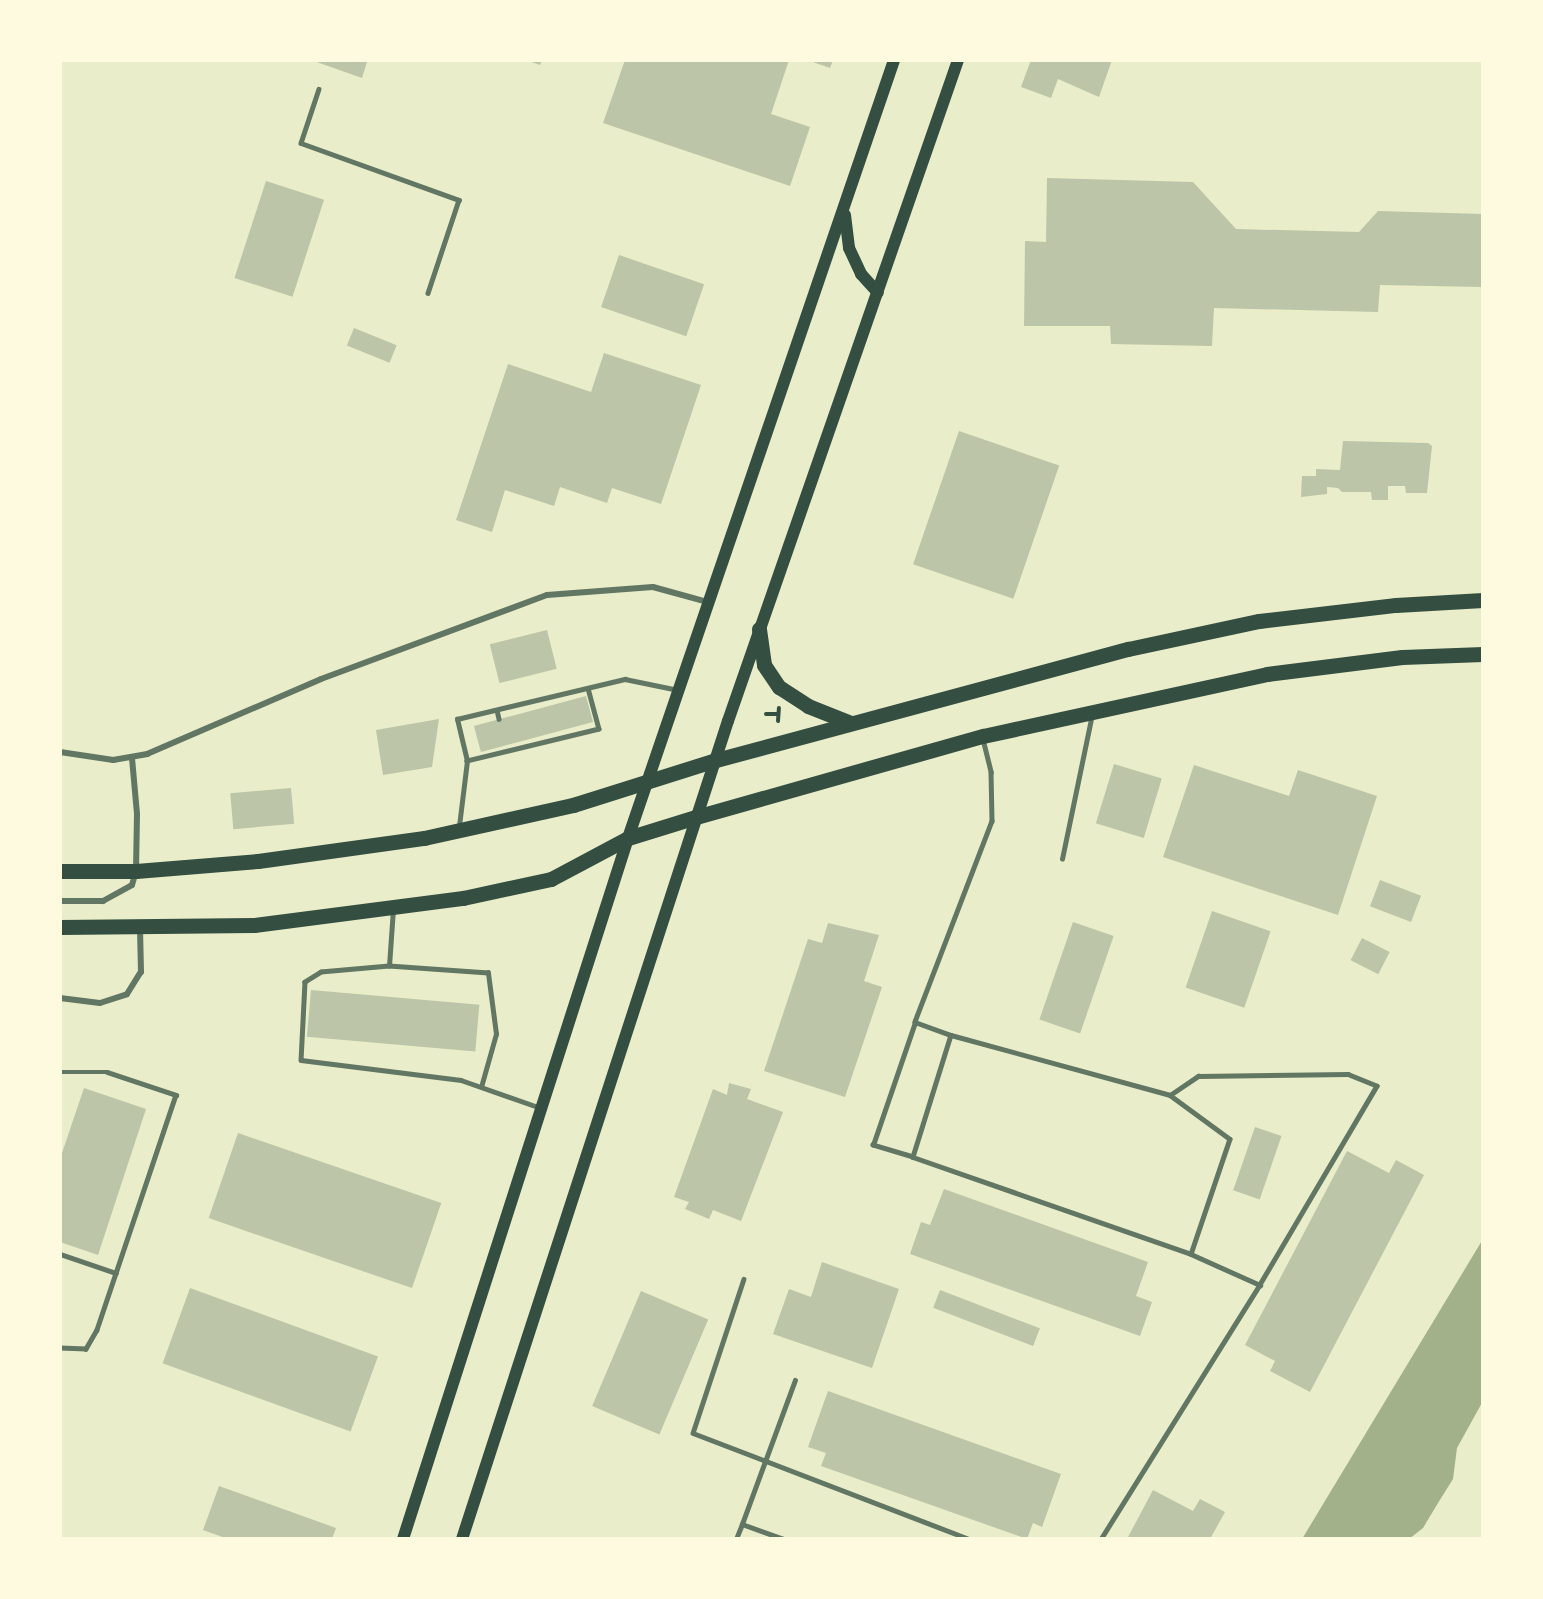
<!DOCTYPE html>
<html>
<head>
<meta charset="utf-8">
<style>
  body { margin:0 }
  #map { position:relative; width:1543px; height:1599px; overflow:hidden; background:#e9edc9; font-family:"Nunito Sans",sans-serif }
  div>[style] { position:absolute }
  .water>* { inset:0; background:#a3b18a }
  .building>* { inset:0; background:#bcc5a7; transform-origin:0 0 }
  .path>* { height:4px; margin:-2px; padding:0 2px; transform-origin:2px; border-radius:2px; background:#344e41 }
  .service>* { height:4.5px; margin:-2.25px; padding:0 2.25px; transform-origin:2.25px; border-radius:2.25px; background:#617663 }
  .minor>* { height:6px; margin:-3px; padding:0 3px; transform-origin:3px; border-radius:3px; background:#617663 }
  .secondary>* { height:12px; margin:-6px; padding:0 6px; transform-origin:6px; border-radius:6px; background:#344e41 }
  .primary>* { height:15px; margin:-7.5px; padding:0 7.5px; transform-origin:7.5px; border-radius:7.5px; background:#344e41 }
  span { translate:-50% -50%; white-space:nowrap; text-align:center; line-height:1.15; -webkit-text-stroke:4.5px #fefae0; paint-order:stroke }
  .frame { position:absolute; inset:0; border:62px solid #fefae0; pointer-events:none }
</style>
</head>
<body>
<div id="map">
  <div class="water">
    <i style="clip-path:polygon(1483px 1239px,1483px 1401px,1457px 1448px,1453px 1479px,1438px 1503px,1423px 1528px,1409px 1539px,1302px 1539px)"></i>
  </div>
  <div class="building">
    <i style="clip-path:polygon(311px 60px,360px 60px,367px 62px,362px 78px)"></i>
    <i style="clip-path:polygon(526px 60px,542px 60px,540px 65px)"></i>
    <i style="clip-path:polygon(625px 60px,789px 60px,771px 114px,810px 127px,790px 186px,603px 123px)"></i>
    <i style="clip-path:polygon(807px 60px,833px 60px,830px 68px)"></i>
    <i style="clip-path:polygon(1031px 60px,1112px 60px,1099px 97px,1058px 79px,1051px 98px,1021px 87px)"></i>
    <i style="clip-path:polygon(1047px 178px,1193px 182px,1236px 229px,1359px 232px,1378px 211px,1483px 214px,1483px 287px,1380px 285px,1378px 312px,1214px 308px,1212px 346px,1111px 344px,1110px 326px,1024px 326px,1025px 241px,1046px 242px)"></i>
    <i style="left:266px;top:181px;width:61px;height:102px;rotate:18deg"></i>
    <i style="left:619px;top:255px;width:90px;height:55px;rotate:19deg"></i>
    <i style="left:354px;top:328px;width:46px;height:19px;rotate:22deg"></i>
    <i style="clip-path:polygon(604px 353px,701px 385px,661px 504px,612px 488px,607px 503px,560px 487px,554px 506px,505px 490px,492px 532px,456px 520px,508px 364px,591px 392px)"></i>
    <i style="left:959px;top:431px;width:106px;height:141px;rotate:19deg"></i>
    <i style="clip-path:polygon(1343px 441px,1428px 443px,1432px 446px,1427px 493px,1406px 493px,1405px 486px,1388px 486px,1388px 500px,1372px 500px,1371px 492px,1342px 492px,1338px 488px,1327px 487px,1327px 494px,1301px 497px,1302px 476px,1316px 476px,1316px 469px,1340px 470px)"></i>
    <i style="left:547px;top:630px;width:40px;height:59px;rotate:76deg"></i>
    <i style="left:586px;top:696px;width:27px;height:116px;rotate:75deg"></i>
    <i style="clip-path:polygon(439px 719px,432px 767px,383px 775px,376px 730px)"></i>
    <i style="left:1114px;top:764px;width:50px;height:62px;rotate:17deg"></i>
    <i style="clip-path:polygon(1194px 765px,1289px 796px,1298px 770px,1377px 796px,1338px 915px,1163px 857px)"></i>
    <i style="left:291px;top:788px;width:36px;height:61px;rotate:85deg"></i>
    <i style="left:1380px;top:880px;width:44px;height:28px;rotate:21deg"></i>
    <i style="left:1212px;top:911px;width:62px;height:81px;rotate:19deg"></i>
    <i style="left:1073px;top:922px;width:43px;height:103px;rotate:19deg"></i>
    <i style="clip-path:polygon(828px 923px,879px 935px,864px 981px,882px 987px,845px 1097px,764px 1071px,808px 939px,822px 943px)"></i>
    <i style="left:1362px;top:938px;width:31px;height:25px;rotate:27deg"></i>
    <i style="left:311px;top:990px;width:169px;height:47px;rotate:5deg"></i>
    <i style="clip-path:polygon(729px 1083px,751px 1089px,747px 1099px,783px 1112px,741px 1221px,713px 1210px,709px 1219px,685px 1209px,689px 1202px,674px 1197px,713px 1089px,727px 1095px)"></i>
    <i style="clip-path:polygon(84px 1088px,146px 1109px,98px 1255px,60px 1242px,60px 1159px)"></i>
    <i style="left:1255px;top:1127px;width:28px;height:67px;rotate:19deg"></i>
    <i style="left:238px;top:1133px;width:215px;height:90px;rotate:19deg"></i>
    <i style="clip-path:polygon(1347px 1151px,1389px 1173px,1396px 1160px,1424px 1175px,1310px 1392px,1270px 1371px,1275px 1361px,1245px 1345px)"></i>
    <i style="clip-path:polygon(944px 1189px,1148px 1262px,1136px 1296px,1152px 1302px,1140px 1336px,910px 1254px,921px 1222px,930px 1225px)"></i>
    <i style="clip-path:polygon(822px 1262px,899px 1289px,872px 1368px,773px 1334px,789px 1289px,811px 1297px)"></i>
    <i style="left:190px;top:1288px;width:200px;height:80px;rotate:20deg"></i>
    <i style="left:940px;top:1290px;width:107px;height:19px;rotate:21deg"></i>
    <i style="left:641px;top:1291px;width:73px;height:125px;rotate:23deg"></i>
    <i style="clip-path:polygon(828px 1391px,1061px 1474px,1042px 1527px,1033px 1523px,1027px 1539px,821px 1466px,826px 1453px,808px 1447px)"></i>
    <i style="clip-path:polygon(219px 1486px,336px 1528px,332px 1539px,228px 1539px,203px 1530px)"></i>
    <i style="clip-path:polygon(1153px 1490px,1193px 1511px,1200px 1499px,1225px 1512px,1210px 1539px,1127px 1539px)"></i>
  </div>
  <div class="path">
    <i style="left:766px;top:714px;width:11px"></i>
    <i style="left:778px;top:721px;width:13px;rotate:-86deg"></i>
  </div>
  <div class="service">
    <i style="left:319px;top:89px;width:57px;rotate:108.4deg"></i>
    <i style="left:301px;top:143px;width:168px;rotate:19.8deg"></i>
    <i style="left:459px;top:200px;width:98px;rotate:108.4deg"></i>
    <i style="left:588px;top:688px;width:42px;rotate:75deg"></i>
    <i style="left:599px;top:729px;width:136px;rotate:166.4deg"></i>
    <i style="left:467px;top:761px;width:43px;rotate:-103.4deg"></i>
    <i style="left:457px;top:719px;width:173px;rotate:-13.4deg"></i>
    <i style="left:625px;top:679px;width:54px;rotate:11.7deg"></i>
    <i style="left:497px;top:710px;width:9px;rotate:77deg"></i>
    <i style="left:983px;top:739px;width:34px;rotate:76deg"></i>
    <i style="left:991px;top:772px;width:49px;rotate:88.8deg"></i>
    <i style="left:992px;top:821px;width:215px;rotate:111deg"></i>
    <i style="left:915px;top:1022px;width:38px;rotate:20deg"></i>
    <i style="left:951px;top:1035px;width:128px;rotate:107.3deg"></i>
    <i style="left:913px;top:1157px;width:294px;rotate:19.2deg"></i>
    <i style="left:1191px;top:1254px;width:76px;rotate:24.2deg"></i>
    <i style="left:1260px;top:1285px;width:300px;rotate:122deg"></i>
    <i style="left:459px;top:826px;width:65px;rotate:-83deg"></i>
    <i style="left:1062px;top:859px;width:148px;rotate:-78.3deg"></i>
    <i style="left:389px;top:966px;width:57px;rotate:-86deg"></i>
    <i style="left:951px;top:1035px;width:227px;rotate:15.3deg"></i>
    <i style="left:1170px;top:1095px;width:74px;rotate:36.3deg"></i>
    <i style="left:1230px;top:1139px;width:121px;rotate:108.7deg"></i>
    <i style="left:60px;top:1072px;width:47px"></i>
    <i style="left:107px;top:1072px;width:73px;rotate:18.4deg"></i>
    <i style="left:176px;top:1095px;width:248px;rotate:108.6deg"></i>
    <i style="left:97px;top:1330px;width:22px;rotate:120deg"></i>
    <i style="left:86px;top:1349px;width:26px;rotate:-178deg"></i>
    <i style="left:481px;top:1087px;width:55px;rotate:-74.2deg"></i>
    <i style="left:496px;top:1034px;width:62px;rotate:-97.5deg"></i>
    <i style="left:488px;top:973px;width:99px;rotate:-176deg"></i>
    <i style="left:389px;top:966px;width:68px;rotate:175deg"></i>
    <i style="left:321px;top:972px;width:19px;rotate:148deg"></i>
    <i style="left:305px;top:982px;width:78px;rotate:92.9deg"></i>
    <i style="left:301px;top:1060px;width:161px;rotate:7.1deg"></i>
    <i style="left:461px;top:1080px;width:85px;rotate:19.3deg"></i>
    <i style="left:1170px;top:1095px;width:34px;rotate:-34deg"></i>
    <i style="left:1198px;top:1076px;width:150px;rotate:-0.8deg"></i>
    <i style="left:1348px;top:1074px;width:31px;rotate:22deg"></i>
    <i style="left:1377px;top:1086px;width:231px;rotate:120.5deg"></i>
    <i style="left:913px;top:1157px;width:42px;rotate:-163.3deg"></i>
    <i style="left:873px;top:1145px;width:130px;rotate:-71.1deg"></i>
    <i style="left:60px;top:1254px;width:59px;rotate:18.7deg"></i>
    <i style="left:744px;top:1279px;width:162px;rotate:108.3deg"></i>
    <i style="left:693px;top:1433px;width:296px;rotate:21deg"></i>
    <i style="left:742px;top:1524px;width:153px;rotate:-69.8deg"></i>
    <i style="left:736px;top:1539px;width:16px;rotate:-68deg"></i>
    <i style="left:742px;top:1524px;width:45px;rotate:19.7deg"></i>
  </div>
  <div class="minor">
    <i style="left:60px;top:752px;width:54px;rotate:8.6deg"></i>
    <i style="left:113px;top:760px;width:35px;rotate:-10deg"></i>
    <i style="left:147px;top:754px;width:189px;rotate:-23.3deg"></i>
    <i style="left:321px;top:679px;width:241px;rotate:-20.4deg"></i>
    <i style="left:547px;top:595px;width:106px;rotate:-4.3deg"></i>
    <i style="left:653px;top:587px;width:57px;rotate:15.3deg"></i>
    <i style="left:60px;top:901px;width:43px"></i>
    <i style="left:103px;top:901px;width:33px;rotate:-29deg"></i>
    <i style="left:132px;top:885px;width:15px;rotate:-74deg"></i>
    <i style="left:136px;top:871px;width:57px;rotate:-89deg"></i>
    <i style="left:137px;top:814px;width:56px;rotate:-95.1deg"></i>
    <i style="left:60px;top:998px;width:40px;rotate:7.1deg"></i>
    <i style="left:100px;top:1003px;width:28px;rotate:-18deg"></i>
    <i style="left:127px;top:994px;width:26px;rotate:-58deg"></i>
    <i style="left:141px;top:972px;width:43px;rotate:-91.3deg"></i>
  </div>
  <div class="secondary">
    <i style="left:845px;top:215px;width:33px;rotate:83deg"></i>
    <i style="left:849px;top:248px;width:29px;rotate:65deg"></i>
    <i style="left:861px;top:274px;width:25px;rotate:48deg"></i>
    <i style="left:403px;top:1539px;width:736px;rotate:-72.2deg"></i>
    <i style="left:628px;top:838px;width:822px;rotate:-71.12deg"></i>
    <i style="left:462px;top:1539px;width:860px;rotate:-71.99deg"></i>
    <i style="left:728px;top:721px;width:700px;rotate:-70.81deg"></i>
  </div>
  <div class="primary">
    <i style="left:759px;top:629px;width:36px;rotate:82deg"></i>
    <i style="left:764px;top:665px;width:27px;rotate:56deg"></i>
    <i style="left:779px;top:687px;width:35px;rotate:33deg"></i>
    <i style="left:808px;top:706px;width:46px;rotate:21.6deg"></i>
    <i style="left:60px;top:871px;width:76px"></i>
    <i style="left:136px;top:871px;width:122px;rotate:-4.7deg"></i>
    <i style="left:258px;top:861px;width:168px;rotate:-7.9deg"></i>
    <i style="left:424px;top:838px;width:153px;rotate:-12.5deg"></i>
    <i style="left:573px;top:805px;width:150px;rotate:-17.5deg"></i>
    <i style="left:716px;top:760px;width:427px;rotate:-15.1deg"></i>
    <i style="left:1128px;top:649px;width:134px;rotate:-12.1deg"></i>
    <i style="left:1259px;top:621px;width:138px;rotate:-6.7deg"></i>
    <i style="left:1396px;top:605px;width:87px;rotate:-3.3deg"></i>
    <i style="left:60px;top:927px;width:194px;rotate:-0.6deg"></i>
    <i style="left:254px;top:925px;width:211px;rotate:-7.4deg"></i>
    <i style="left:463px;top:898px;width:90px;rotate:-12.2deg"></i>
    <i style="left:551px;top:879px;width:87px;rotate:-28deg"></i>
    <i style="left:628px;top:838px;width:71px;rotate:-17.2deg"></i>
    <i style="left:696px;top:817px;width:298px;rotate:-15.8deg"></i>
    <i style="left:983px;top:736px;width:291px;rotate:-12.3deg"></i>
    <i style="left:1267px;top:674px;width:136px;rotate:-7.2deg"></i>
    <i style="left:1402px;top:657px;width:81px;rotate:-2.1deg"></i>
  </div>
  <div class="frame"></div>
</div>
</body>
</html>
